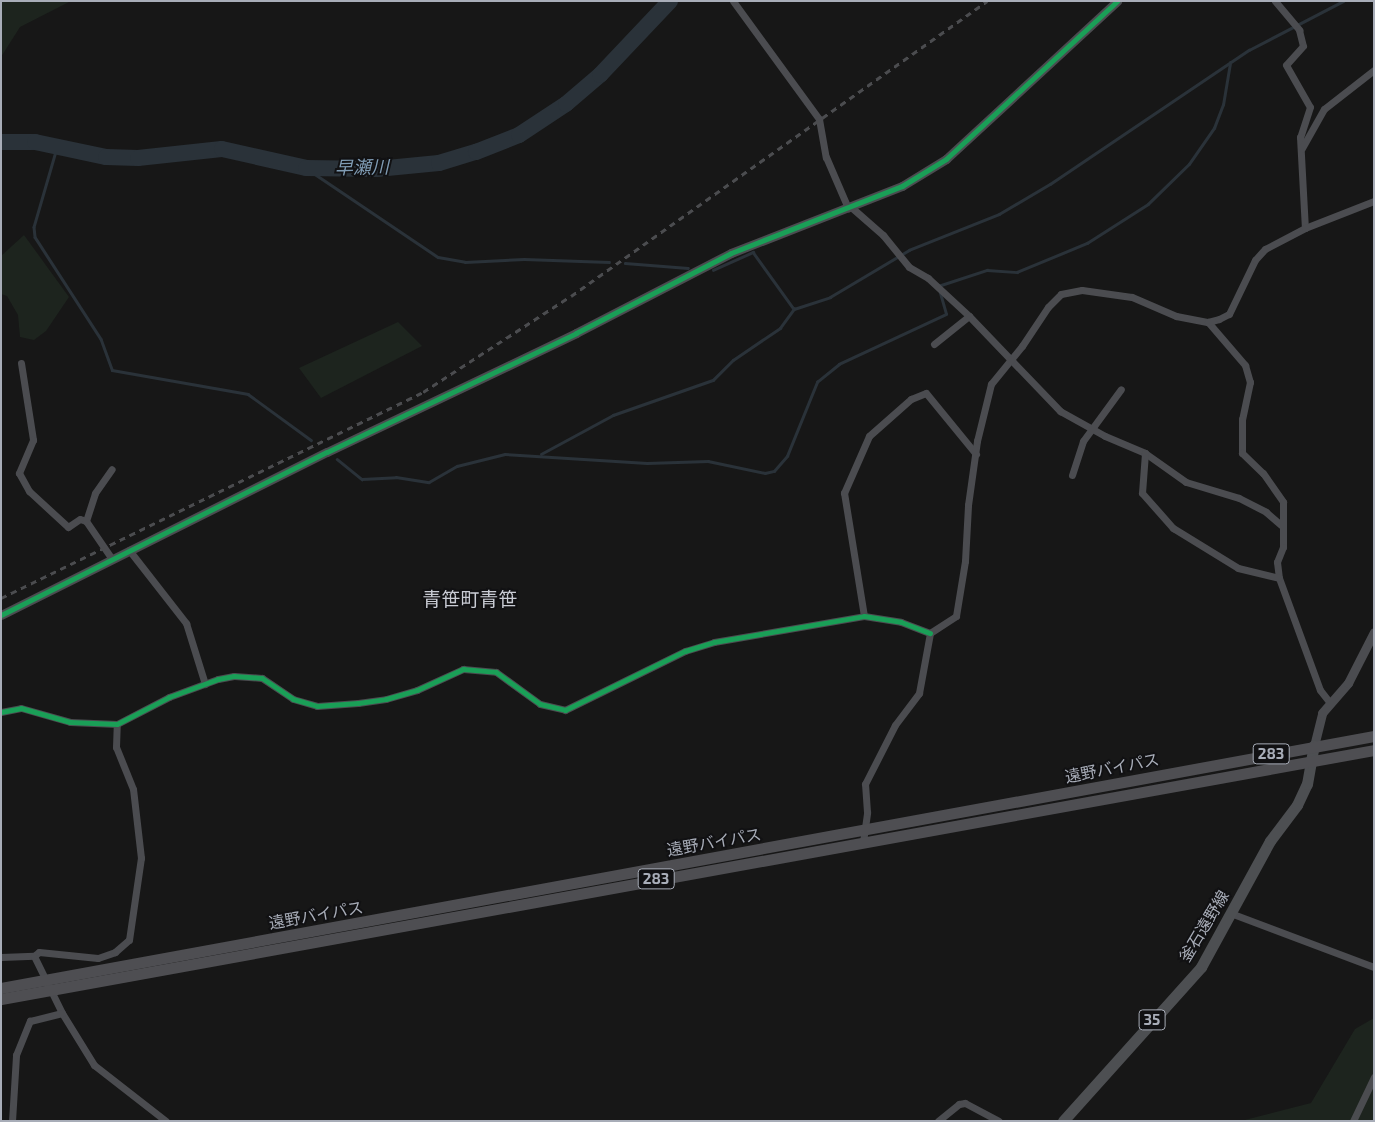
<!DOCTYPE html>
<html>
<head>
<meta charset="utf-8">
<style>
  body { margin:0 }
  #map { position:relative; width:1375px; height:1122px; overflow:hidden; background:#171717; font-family:"Exo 2","Noto Sans JP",sans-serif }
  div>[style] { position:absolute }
  .green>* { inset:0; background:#1d241e }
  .stream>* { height:2.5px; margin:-1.25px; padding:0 1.25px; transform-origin:1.25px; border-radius:1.25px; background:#2a3239 }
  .river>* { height:16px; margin:-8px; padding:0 8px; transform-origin:8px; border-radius:8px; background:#2a3239 }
  .minor>* { height:7px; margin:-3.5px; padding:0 3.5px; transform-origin:3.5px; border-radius:3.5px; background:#4b4c50 }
  .tertiary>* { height:9px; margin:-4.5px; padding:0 4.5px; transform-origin:4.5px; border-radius:4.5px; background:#4b4c50 }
  .primary>* { height:11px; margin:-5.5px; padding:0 5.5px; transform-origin:5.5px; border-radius:5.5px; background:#4d4f52 }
  .trunk>* { height:11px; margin:-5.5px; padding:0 5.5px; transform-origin:5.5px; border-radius:5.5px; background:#4e4e52 }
  .rail>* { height:2.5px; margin-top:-1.25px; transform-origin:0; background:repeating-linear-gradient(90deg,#4b4c4f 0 6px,transparent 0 11px) }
  .cycleway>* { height:5px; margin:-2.5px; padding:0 2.5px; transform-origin:2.5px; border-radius:2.5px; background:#1a9f57 }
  span { translate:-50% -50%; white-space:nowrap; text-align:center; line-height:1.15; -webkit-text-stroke:4px #111113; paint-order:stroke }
  .shield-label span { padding:1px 4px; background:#111113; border:1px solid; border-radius:4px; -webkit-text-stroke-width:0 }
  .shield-label { font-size:15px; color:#a8adb8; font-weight:700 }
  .street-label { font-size:16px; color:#a8adb8 }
  .water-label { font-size:18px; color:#7f9bb3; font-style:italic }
  .quarter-label { font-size:19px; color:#c9ccd4 }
  .frame { position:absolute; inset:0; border:2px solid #a8adb8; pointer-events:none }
</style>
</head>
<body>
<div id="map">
  <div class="green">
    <i style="clip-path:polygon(1px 1px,71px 1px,20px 27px,1px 57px)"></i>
    <i style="clip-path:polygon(24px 235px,69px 297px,46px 331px,34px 340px,20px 337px,18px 315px,7px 296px,1px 294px,1px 256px)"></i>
    <i style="clip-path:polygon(398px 322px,422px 346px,321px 398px,299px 368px)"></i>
    <i style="clip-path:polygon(1374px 1018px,1374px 1121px,1241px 1121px,1311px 1103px,1355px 1029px)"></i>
  </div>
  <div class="stream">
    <i style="left:57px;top:148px;width:82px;rotate:106.2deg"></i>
    <i style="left:34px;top:227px;width:10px;rotate:84deg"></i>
    <i style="left:35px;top:237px;width:121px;rotate:57.1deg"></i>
    <i style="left:101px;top:339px;width:33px;rotate:70deg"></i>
    <i style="left:112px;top:370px;width:138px;rotate:10deg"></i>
    <i style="left:248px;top:394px;width:78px;rotate:36.1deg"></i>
    <i style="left:306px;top:168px;width:159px;rotate:34deg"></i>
    <i style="left:438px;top:257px;width:27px;rotate:10deg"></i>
    <i style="left:465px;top:262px;width:59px;rotate:-2.9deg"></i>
    <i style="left:524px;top:259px;width:85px;rotate:2deg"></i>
    <i style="left:625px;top:263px;width:63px;rotate:4.5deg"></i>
    <i style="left:713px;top:270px;width:44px;rotate:-24.2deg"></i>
    <i style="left:753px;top:252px;width:70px;rotate:54.3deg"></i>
    <i style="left:938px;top:286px;width:52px;rotate:-18.1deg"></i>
    <i style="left:987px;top:270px;width:30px;rotate:4deg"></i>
    <i style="left:1017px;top:272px;width:76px;rotate:-22.5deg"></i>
    <i style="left:1087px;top:243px;width:72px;rotate:-32.6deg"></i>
    <i style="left:1148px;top:204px;width:57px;rotate:-44.3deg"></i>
    <i style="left:1189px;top:164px;width:44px;rotate:-55.2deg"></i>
    <i style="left:1214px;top:128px;width:25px;rotate:-69deg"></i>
    <i style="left:1223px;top:105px;width:43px;rotate:-80.5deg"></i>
    <i style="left:541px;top:454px;width:82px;rotate:-28.4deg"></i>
    <i style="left:613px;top:415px;width:106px;rotate:-19.3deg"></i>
    <i style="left:713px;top:380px;width:28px;rotate:-45deg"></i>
    <i style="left:733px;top:360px;width:57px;rotate:-34.2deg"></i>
    <i style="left:780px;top:328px;width:24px;rotate:-54deg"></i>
    <i style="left:794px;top:309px;width:38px;rotate:-18deg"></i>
    <i style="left:830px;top:297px;width:92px;rotate:-30.7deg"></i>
    <i style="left:909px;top:250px;width:97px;rotate:-21.8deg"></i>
    <i style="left:999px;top:214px;width:59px;rotate:-30.5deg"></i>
    <i style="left:1050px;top:184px;width:240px;rotate:-34deg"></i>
    <i style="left:1249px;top:50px;width:106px;rotate:-27.5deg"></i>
    <i style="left:337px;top:459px;width:32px;rotate:39deg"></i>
    <i style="left:362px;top:479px;width:34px;rotate:-3deg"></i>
    <i style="left:396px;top:477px;width:33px;rotate:9deg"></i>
    <i style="left:429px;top:482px;width:32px;rotate:-30deg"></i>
    <i style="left:457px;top:466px;width:49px;rotate:-14deg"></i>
    <i style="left:505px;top:454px;width:142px;rotate:3.6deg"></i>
    <i style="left:647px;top:463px;width:61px;rotate:-1.9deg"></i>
    <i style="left:708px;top:461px;width:58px;rotate:11.9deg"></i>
    <i style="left:765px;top:473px;width:9px;rotate:-13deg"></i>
    <i style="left:774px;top:471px;width:20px;rotate:-49deg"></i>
    <i style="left:787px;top:456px;width:80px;rotate:-67.9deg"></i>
    <i style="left:817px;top:382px;width:28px;rotate:-39deg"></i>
    <i style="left:839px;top:364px;width:118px;rotate:-25deg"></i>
    <i style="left:946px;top:314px;width:22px;rotate:-106deg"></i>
  </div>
  <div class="river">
    <i style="left:1px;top:142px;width:34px"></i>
    <i style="left:35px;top:142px;width:73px;rotate:11.9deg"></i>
    <i style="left:106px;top:157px;width:32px;rotate:2deg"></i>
    <i style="left:138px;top:158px;width:84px;rotate:-6.1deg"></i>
    <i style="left:222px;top:149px;width:86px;rotate:12.7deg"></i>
    <i style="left:306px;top:168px;width:71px;rotate:0.8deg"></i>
    <i style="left:377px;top:169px;width:62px;rotate:-5.5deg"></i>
    <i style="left:439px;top:163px;width:39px;rotate:-17deg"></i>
    <i style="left:476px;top:152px;width:46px;rotate:-21.6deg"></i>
    <i style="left:519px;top:135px;width:56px;rotate:-33.4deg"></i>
    <i style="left:566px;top:104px;width:45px;rotate:-40.5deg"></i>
    <i style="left:600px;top:75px;width:102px;rotate:-46.6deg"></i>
  </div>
  <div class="minor">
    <i style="left:733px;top:1px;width:146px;rotate:53.9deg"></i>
    <i style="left:819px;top:119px;width:39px;rotate:80deg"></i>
    <i style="left:826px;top:157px;width:56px;rotate:66.7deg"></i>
    <i style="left:1275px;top:1px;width:38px;rotate:50deg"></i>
    <i style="left:1299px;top:30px;width:16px;rotate:76deg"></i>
    <i style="left:1303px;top:46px;width:25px;rotate:132deg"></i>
    <i style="left:1286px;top:65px;width:48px;rotate:60.3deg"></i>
    <i style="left:1310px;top:107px;width:32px;rotate:108deg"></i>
    <i style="left:1300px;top:137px;width:91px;rotate:86.9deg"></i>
    <i style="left:1302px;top:148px;width:45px;rotate:-60.6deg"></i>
    <i style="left:1324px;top:109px;width:63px;rotate:-38deg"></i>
    <i style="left:851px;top:207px;width:43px;rotate:41.2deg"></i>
    <i style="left:883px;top:235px;width:41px;rotate:50.9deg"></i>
    <i style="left:909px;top:267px;width:22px;rotate:30deg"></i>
    <i style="left:928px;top:278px;width:56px;rotate:42.8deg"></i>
    <i style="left:969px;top:316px;width:132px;rotate:46.2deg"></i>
    <i style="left:1060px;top:411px;width:51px;rotate:29.1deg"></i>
    <i style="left:1105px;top:436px;width:43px;rotate:23deg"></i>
    <i style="left:1145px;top:453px;width:50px;rotate:35.3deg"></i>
    <i style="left:1186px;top:482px;width:55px;rotate:16.8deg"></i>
    <i style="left:1239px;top:498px;width:30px;rotate:27deg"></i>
    <i style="left:1266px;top:512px;width:20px;rotate:41deg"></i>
    <i style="left:1208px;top:322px;width:57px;rotate:49.3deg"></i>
    <i style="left:1245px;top:365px;width:18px;rotate:74deg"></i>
    <i style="left:1250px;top:382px;width:38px;rotate:102deg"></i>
    <i style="left:1242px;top:419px;width:34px;rotate:90deg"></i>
    <i style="left:1242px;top:453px;width:29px;rotate:44deg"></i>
    <i style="left:1263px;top:473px;width:35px;rotate:55deg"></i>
    <i style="left:1283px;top:502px;width:45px;rotate:90deg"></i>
    <i style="left:1283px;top:547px;width:16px;rotate:112deg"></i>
    <i style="left:1277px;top:562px;width:16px;rotate:83deg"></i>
    <i style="left:1279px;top:578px;width:119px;rotate:69.9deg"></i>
    <i style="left:1320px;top:690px;width:16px;rotate:52deg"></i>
    <i style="left:934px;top:344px;width:45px;rotate:-38.7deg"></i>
    <i style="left:21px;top:363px;width:78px;rotate:81.1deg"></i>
    <i style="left:33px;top:440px;width:36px;rotate:113deg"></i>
    <i style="left:19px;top:473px;width:21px;rotate:61deg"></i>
    <i style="left:29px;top:491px;width:53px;rotate:42.7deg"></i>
    <i style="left:68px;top:527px;width:14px;rotate:-34deg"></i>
    <i style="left:80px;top:519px;width:6px;rotate:18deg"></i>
    <i style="left:86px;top:521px;width:46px;rotate:55.6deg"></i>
    <i style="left:1145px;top:453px;width:40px;rotate:94.3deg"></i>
    <i style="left:1142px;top:493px;width:47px;rotate:48.5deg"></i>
    <i style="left:1173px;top:528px;width:76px;rotate:31.6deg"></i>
    <i style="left:1238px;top:568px;width:42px;rotate:13.7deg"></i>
    <i style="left:1072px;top:475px;width:36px;rotate:-72deg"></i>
    <i style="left:1083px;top:441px;width:64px;rotate:-53.8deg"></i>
    <i style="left:86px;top:521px;width:29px;rotate:-72deg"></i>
    <i style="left:95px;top:493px;width:29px;rotate:-55deg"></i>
    <i style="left:129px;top:550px;width:93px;rotate:52deg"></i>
    <i style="left:186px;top:623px;width:64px;rotate:72.7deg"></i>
    <i style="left:864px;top:616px;width:125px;rotate:-99.2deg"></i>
    <i style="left:844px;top:493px;width:62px;rotate:-66.3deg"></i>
    <i style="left:869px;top:436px;width:56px;rotate:-41.4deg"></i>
    <i style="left:911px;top:399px;width:16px;rotate:-22deg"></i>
    <i style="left:926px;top:393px;width:79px;rotate:50.7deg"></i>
    <i style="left:1px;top:712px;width:20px;rotate:-11deg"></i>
    <i style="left:21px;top:708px;width:51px;rotate:15.9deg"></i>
    <i style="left:70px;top:722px;width:47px;rotate:2.4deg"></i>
    <i style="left:117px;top:724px;width:59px;rotate:-27.4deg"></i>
    <i style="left:169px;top:697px;width:52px;rotate:-20.2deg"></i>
    <i style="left:218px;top:679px;width:16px;rotate:-11deg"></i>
    <i style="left:234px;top:676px;width:28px;rotate:4deg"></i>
    <i style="left:262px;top:678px;width:37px;rotate:34deg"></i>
    <i style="left:293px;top:699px;width:25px;rotate:16deg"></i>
    <i style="left:317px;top:706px;width:41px;rotate:-4.2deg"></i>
    <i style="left:358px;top:703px;width:28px;rotate:-8deg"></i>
    <i style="left:386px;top:699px;width:32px;rotate:-16deg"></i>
    <i style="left:417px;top:690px;width:51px;rotate:-24.5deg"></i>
    <i style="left:463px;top:669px;width:33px;rotate:5deg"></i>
    <i style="left:496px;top:672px;width:54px;rotate:36deg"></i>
    <i style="left:540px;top:704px;width:26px;rotate:13deg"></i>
    <i style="left:565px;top:710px;width:134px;rotate:-26.2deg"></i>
    <i style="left:685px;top:651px;width:30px;rotate:-17deg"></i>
    <i style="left:714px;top:642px;width:152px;rotate:-9.8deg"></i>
    <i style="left:864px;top:616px;width:37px;rotate:9deg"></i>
    <i style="left:901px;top:622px;width:31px;rotate:21deg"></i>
    <i style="left:863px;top:842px;width:30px;rotate:-82deg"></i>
    <i style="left:867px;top:812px;width:28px;rotate:-94deg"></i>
    <i style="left:865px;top:784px;width:66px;rotate:-63deg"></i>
    <i style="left:895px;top:725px;width:40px;rotate:-53deg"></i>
    <i style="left:919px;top:693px;width:61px;rotate:-79.6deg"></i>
    <i style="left:930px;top:633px;width:31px;rotate:-33deg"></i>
    <i style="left:956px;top:616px;width:56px;rotate:-80.7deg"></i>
    <i style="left:965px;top:561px;width:56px;rotate:-86.9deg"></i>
    <i style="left:968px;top:505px;width:65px;rotate:-82deg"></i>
    <i style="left:977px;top:441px;width:59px;rotate:-76.2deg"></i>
    <i style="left:991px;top:384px;width:49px;rotate:-50.8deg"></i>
    <i style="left:1022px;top:346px;width:47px;rotate:-56.3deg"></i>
    <i style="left:1048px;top:307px;width:18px;rotate:-45deg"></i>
    <i style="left:1061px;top:294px;width:21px;rotate:-11deg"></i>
    <i style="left:1082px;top:290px;width:50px;rotate:8deg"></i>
    <i style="left:1132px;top:297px;width:48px;rotate:23.4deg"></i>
    <i style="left:1176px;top:316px;width:33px;rotate:11deg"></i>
    <i style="left:1208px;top:322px;width:11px;rotate:-15deg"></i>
    <i style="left:1219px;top:319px;width:11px;rotate:-27deg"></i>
    <i style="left:1229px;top:314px;width:60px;rotate:-64.3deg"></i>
    <i style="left:1255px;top:260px;width:15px;rotate:-48deg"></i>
    <i style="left:1265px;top:249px;width:45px;rotate:-27.7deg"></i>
    <i style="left:1305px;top:228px;width:74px;rotate:-21.4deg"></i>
    <i style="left:1233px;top:914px;width:151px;rotate:20.6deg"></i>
    <i style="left:34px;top:956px;width:64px;rotate:63.8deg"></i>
    <i style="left:62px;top:1013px;width:61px;rotate:58.4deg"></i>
    <i style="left:94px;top:1065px;width:91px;rotate:37.9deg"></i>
    <i style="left:1px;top:957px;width:33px;rotate:-2deg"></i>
    <i style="left:34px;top:956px;width:6px;rotate:-39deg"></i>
    <i style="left:39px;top:952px;width:59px;rotate:5.8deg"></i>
    <i style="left:98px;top:958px;width:18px;rotate:-19deg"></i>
    <i style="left:115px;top:952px;width:18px;rotate:-41deg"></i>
    <i style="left:129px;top:940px;width:83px;rotate:-81.7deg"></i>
    <i style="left:141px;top:858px;width:69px;rotate:-96.6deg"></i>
    <i style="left:133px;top:789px;width:45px;rotate:-112deg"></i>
    <i style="left:116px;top:747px;width:23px;rotate:-88deg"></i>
    <i style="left:12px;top:1121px;width:66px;rotate:-86.5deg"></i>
    <i style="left:16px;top:1055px;width:37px;rotate:-68deg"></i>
    <i style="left:30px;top:1021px;width:33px;rotate:-14deg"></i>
    <i style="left:938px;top:1121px;width:27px;rotate:-39deg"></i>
    <i style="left:959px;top:1104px;width:6px;rotate:-9deg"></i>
    <i style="left:965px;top:1103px;width:38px;rotate:28deg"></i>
    <i style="left:1353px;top:1121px;width:49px;rotate:-64.5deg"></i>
  </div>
  <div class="tertiary">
    <i style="left:1px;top:615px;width:364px;rotate:-26.6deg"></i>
    <i style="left:327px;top:452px;width:276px;rotate:-25.5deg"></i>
    <i style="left:576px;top:333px;width:174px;rotate:-27.3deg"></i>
    <i style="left:731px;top:253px;width:184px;rotate:-21.4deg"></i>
    <i style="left:902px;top:186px;width:52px;rotate:-31.5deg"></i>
    <i style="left:946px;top:159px;width:233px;rotate:-42.7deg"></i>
    <i style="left:1314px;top:746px;width:34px;rotate:-76deg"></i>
    <i style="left:1322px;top:713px;width:40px;rotate:-49deg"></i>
    <i style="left:1348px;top:683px;width:57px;rotate:-63deg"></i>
  </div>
  <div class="primary">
    <i style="left:1063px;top:1121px;width:207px;rotate:-48.1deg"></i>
    <i style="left:1201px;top:967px;width:144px;rotate:-61.3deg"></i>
    <i style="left:1270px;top:841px;width:45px;rotate:-53.1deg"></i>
    <i style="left:1297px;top:805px;width:23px;rotate:-65deg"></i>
    <i style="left:1307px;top:784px;width:39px;rotate:-80deg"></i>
  </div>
  <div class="trunk">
    <i style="left:1px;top:988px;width:1396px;rotate:-10.4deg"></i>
    <i style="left:1px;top:999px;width:1395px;rotate:-10.28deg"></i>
  </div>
  <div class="rail">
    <i style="left:1px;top:598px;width:470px;rotate:-26deg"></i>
    <i style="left:423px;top:392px;width:176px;rotate:-33deg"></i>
    <i style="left:571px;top:296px;width:510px;rotate:-35.34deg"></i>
  </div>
  <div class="cycleway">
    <i style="left:1px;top:615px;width:364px;rotate:-26.6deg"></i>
    <i style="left:327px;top:452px;width:276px;rotate:-25.5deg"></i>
    <i style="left:576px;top:333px;width:174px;rotate:-27.3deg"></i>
    <i style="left:731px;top:253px;width:184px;rotate:-21.4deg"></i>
    <i style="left:902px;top:186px;width:52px;rotate:-31.5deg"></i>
    <i style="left:946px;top:159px;width:233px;rotate:-42.7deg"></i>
    <i style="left:1px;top:712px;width:20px;rotate:-11deg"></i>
    <i style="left:21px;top:708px;width:51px;rotate:15.9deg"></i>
    <i style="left:70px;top:722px;width:47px;rotate:2.4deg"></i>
    <i style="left:117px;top:724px;width:59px;rotate:-27.4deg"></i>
    <i style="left:169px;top:697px;width:52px;rotate:-20.2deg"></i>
    <i style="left:218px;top:679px;width:16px;rotate:-11deg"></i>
    <i style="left:234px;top:676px;width:28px;rotate:4deg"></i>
    <i style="left:262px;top:678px;width:37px;rotate:34deg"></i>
    <i style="left:293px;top:699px;width:25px;rotate:16deg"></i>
    <i style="left:317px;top:706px;width:41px;rotate:-4.2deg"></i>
    <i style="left:358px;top:703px;width:28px;rotate:-8deg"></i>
    <i style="left:386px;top:699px;width:32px;rotate:-16deg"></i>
    <i style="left:417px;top:690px;width:51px;rotate:-24.5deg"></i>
    <i style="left:463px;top:669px;width:33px;rotate:5deg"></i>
    <i style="left:496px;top:672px;width:54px;rotate:36deg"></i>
    <i style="left:540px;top:704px;width:26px;rotate:13deg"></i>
    <i style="left:565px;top:710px;width:134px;rotate:-26.2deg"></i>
    <i style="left:685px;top:651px;width:30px;rotate:-17deg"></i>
    <i style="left:714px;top:642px;width:152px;rotate:-9.8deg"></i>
    <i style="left:864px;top:616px;width:37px;rotate:9deg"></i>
    <i style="left:901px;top:622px;width:31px;rotate:21deg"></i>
  </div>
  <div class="shield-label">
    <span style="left:1271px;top:754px">283</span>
    <span style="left:656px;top:879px">283</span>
    <span style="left:1152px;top:1020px">35</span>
  </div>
  <div class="street-label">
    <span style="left:1112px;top:768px;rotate:-11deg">遠野バイパス</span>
    <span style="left:714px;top:842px;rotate:-10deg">遠野バイパス</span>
    <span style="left:316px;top:915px;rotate:-10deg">遠野バイパス</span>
    <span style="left:1204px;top:926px;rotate:-59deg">釜石遠野線</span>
  </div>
  <div class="water-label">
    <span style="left:362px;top:167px;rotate:-1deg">早瀬川</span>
  </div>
  <div class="quarter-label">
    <span style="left:470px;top:599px">青笹町青笹</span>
  </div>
  <div class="frame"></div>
</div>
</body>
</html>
